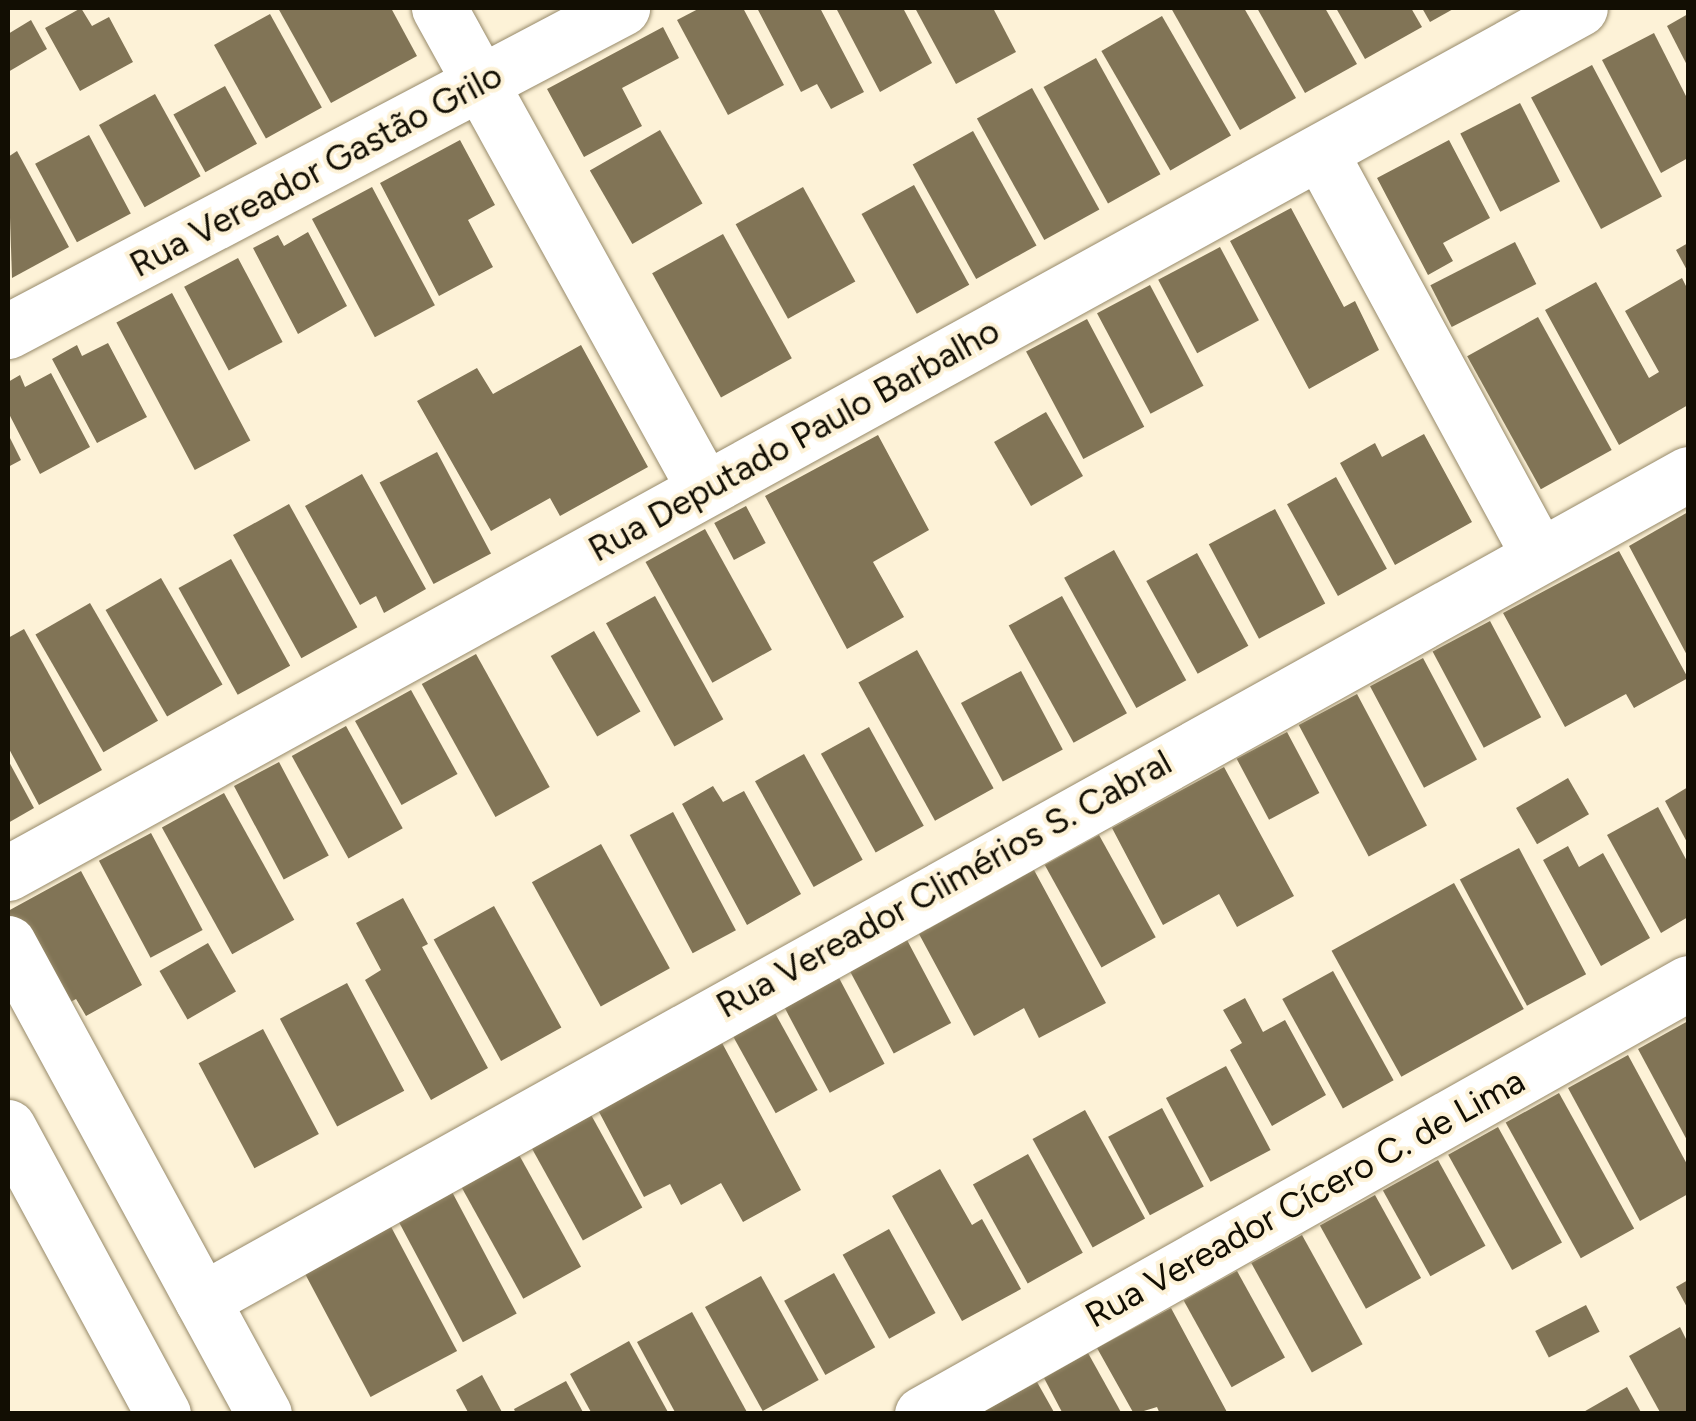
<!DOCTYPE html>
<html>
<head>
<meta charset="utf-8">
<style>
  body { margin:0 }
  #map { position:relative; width:1696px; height:1421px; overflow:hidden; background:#fdf2d7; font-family:Figtree,sans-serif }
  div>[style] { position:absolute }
  .building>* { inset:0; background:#817456; transform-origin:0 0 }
  .roads { filter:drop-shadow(0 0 2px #978a6a) drop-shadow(0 0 2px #978a6a) }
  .minor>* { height:55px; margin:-27.5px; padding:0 27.5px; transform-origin:27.5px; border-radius:27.5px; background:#fff }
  span { translate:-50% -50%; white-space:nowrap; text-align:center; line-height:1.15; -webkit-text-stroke:8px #fdf2d7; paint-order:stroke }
  .street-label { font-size:35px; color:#120e03 }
  .frame { position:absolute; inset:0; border:10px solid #120e03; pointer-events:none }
</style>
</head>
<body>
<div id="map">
  <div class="building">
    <i style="clip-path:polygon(81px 8px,92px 26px,109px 17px,133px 62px,80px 91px,45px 28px)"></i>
    <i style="clip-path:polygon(278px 8px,391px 8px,417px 56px,331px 103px)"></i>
    <i style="clip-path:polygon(700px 8px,743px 8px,784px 85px,728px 115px,677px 20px)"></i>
    <i style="clip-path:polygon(757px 8px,820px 8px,864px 92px,831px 109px,817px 84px,801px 92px)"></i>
    <i style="clip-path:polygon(836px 8px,903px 8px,932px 63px,880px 92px)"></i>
    <i style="clip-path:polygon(915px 8px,993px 8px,1016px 52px,956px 84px)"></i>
    <i style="clip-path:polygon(1171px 8px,1244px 8px,1296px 98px,1240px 130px)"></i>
    <i style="clip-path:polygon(1257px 8px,1325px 8px,1357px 64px,1305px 93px)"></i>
    <i style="clip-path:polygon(1336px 8px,1411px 8px,1422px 27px,1365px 59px)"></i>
    <i style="clip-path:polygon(1422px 8px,1455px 8px,1430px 22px)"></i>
    <i style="left:270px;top:14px;width:107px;height:64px;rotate:61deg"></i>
    <i style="clip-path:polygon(1688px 14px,1688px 67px,1667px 26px)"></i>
    <i style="left:1162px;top:16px;width:138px;height:70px;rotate:60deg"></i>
    <i style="clip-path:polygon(31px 20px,47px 49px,8px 72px,8px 34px)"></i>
    <i style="clip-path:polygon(663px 27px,679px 58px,622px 88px,642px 126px,584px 157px,547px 89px)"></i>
    <i style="clip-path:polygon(1654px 33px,1688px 100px,1688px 158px,1661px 173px,1602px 60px)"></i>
    <i style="left:1096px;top:58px;width:133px;height:60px;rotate:61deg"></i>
    <i style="left:1592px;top:65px;width:149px;height:69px;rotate:62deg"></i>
    <i style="left:225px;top:86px;width:66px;height:59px;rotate:61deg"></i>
    <i style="left:1032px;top:88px;width:139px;height:63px;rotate:61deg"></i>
    <i style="left:155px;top:94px;width:94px;height:64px;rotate:61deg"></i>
    <i style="left:1520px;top:103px;width:88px;height:67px;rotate:63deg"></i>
    <i style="left:660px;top:130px;width:85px;height:81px;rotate:60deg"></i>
    <i style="left:973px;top:131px;width:131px;height:69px;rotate:61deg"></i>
    <i style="left:89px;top:135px;width:89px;height:61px;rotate:62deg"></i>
    <i style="clip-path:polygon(460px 140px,495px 205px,468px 220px,493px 267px,439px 296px,380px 183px)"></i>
    <i style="clip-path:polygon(1449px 140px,1490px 218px,1443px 243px,1453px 261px,1428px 275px,1377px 178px)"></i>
    <i style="clip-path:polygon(17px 151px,69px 247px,12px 278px,8px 157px)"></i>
    <i style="left:914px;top:185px;width:114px;height:60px;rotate:61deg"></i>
    <i style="left:372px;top:187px;width:134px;height:68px;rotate:62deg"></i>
    <i style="left:803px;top:187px;width:108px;height:77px;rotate:61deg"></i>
    <i style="clip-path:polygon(1291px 208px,1344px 307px,1355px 301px,1379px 350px,1309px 389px,1230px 241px)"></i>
    <i style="clip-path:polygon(308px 232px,347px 306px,298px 334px,253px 248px,278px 235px,284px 246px)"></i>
    <i style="left:723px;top:234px;width:142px;height:81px;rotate:61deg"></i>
    <i style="left:1515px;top:242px;width:47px;height:95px;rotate:63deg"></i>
    <i style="clip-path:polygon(1688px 243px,1688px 272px,1676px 250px)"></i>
    <i style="left:1220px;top:247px;width:83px;height:70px;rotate:62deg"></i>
    <i style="left:238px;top:258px;width:95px;height:61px;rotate:62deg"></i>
    <i style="clip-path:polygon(1682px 278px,1688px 290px,1688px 405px,1619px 445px,1545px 310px,1596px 282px,1649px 378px,1659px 372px,1625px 311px)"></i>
    <i style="left:1150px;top:285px;width:114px;height:60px;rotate:62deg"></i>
    <i style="left:172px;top:293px;width:167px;height:63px;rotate:62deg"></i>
    <i style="left:1538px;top:317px;width:152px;height:81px;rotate:61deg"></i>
    <i style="left:1087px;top:319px;width:122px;height:69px;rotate:62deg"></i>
    <i style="clip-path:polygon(108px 343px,147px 417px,97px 443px,52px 359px,77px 345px,82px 356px)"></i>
    <i style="clip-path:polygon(581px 345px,648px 467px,560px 516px,550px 498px,491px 531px,417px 401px,477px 368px,493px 394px)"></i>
    <i style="clip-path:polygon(51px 373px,90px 447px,40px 474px,8px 412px,8px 382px,20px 375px,25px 387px)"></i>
    <i style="left:1046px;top:412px;width:74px;height:60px;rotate:60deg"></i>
    <i style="clip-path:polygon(8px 434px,21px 460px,8px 467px)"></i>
    <i style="clip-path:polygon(1424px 434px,1472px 522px,1395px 565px,1340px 463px,1375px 443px,1382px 457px)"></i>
    <i style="clip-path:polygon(878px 435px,929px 530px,873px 562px,904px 617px,847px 649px,765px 496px)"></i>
    <i style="left:437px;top:452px;width:115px;height:65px;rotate:62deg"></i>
    <i style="clip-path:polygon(362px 474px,426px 589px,384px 613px,376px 596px,360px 605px,305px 506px)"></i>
    <i style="left:1336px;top:477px;width:105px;height:56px;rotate:61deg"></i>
    <i style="left:289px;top:504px;width:141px;height:64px;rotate:61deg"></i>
    <i style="left:746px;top:506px;width:42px;height:36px;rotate:62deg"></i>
    <i style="left:1275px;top:509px;width:107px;height:75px;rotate:62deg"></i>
    <i style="clip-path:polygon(1688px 512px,1688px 657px,1629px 546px)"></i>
    <i style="left:705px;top:529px;width:138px;height:68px;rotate:61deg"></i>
    <i style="left:1114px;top:550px;width:149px;height:57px;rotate:61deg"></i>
    <i style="clip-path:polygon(1619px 551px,1688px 678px,1634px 708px,1626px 694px,1565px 727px,1503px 613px)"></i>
    <i style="left:1197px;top:553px;width:106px;height:58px;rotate:61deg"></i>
    <i style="left:231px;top:559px;width:122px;height:60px;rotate:61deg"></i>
    <i style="left:161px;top:578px;width:123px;height:64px;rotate:60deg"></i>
    <i style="left:655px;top:596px;width:141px;height:56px;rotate:61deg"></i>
    <i style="left:1062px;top:596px;width:134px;height:61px;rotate:61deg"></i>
    <i style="left:90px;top:603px;width:136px;height:63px;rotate:60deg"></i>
    <i style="left:1490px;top:621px;width:109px;height:65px;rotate:62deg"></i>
    <i style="clip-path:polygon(24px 629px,102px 770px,39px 805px,8px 747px,8px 638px)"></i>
    <i style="left:594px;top:631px;width:93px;height:50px;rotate:60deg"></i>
    <i style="left:917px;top:650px;width:158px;height:67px;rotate:61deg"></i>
    <i style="left:476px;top:654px;width:152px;height:62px;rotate:61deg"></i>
    <i style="left:1423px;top:658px;width:115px;height:60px;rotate:62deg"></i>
    <i style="left:1021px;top:671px;width:89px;height:68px;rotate:62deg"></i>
    <i style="left:411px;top:690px;width:96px;height:64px;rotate:61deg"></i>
    <i style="left:1357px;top:694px;width:149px;height:66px;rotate:62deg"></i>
    <i style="left:346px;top:726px;width:117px;height:62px;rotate:61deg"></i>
    <i style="left:869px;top:727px;width:113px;height:55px;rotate:61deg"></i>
    <i style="left:1287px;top:732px;width:69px;height:57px;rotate:62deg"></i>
    <i style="left:804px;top:754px;width:121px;height:56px;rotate:61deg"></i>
    <i style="clip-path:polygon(8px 760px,34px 808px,8px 823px)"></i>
    <i style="left:279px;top:762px;width:106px;height:51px;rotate:62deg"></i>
    <i style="clip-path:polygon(1224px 767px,1294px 896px,1237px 927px,1219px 894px,1163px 925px,1112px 828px)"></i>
    <i style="left:1568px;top:778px;width:42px;height:60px;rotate:60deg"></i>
    <i style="clip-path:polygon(713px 786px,723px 802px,744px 791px,801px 894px,747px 925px,682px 804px)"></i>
    <i style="clip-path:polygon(1688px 787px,1688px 844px,1665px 801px)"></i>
    <i style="left:224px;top:793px;width:145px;height:71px;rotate:61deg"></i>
    <i style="clip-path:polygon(1658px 807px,1688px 863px,1688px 917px,1661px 933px,1607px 835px)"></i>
    <i style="left:673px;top:812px;width:134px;height:49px;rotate:62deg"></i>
    <i style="left:151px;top:833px;width:110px;height:59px;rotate:62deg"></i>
    <i style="left:1099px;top:835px;width:117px;height:62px;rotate:61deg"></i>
    <i style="left:601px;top:844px;width:142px;height:79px;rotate:61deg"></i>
    <i style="clip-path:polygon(1568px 846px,1579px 867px,1603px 853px,1650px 938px,1601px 966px,1543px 860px)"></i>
    <i style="left:1519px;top:848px;width:143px;height:67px;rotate:62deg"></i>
    <i style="clip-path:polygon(1034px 870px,1106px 1003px,1039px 1038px,1024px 1008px,974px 1036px,919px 934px)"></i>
    <i style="clip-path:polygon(81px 871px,142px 985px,86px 1016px,76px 999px,50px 1013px,8px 936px,8px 911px)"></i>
    <i style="left:1454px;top:883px;width:144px;height:140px;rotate:61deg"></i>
    <i style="clip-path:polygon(403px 898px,428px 944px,422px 947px,488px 1068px,431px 1100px,365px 980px,381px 970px,356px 923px)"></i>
    <i style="left:494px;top:906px;width:139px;height:69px;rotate:61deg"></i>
    <i style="left:907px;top:940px;width:94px;height:65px;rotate:62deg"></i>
    <i style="left:208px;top:943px;width:56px;height:56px;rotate:60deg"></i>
    <i style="left:1333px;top:971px;width:125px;height:58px;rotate:61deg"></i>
    <i style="left:839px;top:978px;width:97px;height:62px;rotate:62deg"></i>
    <i style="left:347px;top:983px;width:122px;height:76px;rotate:62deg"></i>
    <i style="clip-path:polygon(1245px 998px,1263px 1032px,1285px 1020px,1326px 1095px,1272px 1126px,1230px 1050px,1242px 1043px,1223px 1010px)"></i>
    <i style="left:775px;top:1013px;width:88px;height:48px;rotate:61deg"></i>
    <i style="clip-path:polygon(1688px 1021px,1688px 1142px,1638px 1049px)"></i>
    <i style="left:263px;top:1029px;width:119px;height:73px;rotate:62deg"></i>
    <i style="clip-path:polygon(721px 1041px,801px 1190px,743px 1222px,721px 1183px,681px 1205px,670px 1184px,644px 1197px,598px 1110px)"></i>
    <i style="clip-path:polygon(1628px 1055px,1688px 1166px,1688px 1194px,1640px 1221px,1568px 1088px)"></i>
    <i style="left:1226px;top:1066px;width:95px;height:68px;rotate:62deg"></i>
    <i style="left:1559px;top:1093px;width:155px;height:61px;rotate:61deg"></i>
    <i style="left:1162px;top:1108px;width:89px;height:61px;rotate:62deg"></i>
    <i style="left:1085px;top:1110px;width:124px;height:60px;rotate:61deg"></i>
    <i style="left:590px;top:1113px;width:108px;height:68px;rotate:61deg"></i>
    <i style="left:1498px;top:1127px;width:132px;height:57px;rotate:61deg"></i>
    <i style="left:518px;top:1153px;width:130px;height:66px;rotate:61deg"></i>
    <i style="left:1028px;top:1154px;width:113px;height:63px;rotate:61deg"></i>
    <i style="left:1438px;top:1160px;width:98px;height:63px;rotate:61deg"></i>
    <i style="clip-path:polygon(940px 1169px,972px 1225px,982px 1219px,1021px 1289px,962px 1321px,892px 1196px)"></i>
    <i style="left:451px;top:1190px;width:140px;height:61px;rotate:62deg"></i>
    <i style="left:1375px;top:1195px;width:95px;height:63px;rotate:61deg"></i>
    <i style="left:389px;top:1223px;width:145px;height:98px;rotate:62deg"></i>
    <i style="left:889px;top:1229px;width:96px;height:53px;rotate:61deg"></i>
    <i style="left:1302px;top:1235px;width:125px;height:58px;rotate:61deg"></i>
    <i style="left:1237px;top:1271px;width:99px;height:61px;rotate:61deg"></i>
    <i style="left:834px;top:1273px;width:85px;height:57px;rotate:61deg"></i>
    <i style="left:761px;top:1276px;width:119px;height:64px;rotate:61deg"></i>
    <i style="clip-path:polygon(1688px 1280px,1688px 1309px,1676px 1287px)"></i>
    <i style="left:1586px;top:1305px;width:30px;height:57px;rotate:63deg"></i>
    <i style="clip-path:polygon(1171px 1308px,1228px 1414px,1160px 1414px,1157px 1407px,1134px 1414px,1097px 1348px)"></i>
    <i style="clip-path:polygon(692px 1312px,748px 1414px,676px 1414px,637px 1342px)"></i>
    <i style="clip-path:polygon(1680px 1327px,1688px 1343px,1688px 1414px,1661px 1414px,1629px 1356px)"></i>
    <i style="clip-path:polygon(629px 1341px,669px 1414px,592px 1414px,570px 1374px)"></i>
    <i style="clip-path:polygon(1088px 1353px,1122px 1414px,1063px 1414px,1044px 1378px)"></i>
    <i style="clip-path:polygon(482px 1375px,503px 1414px,469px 1414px,456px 1390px)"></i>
    <i style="clip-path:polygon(566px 1381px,584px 1414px,516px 1414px,514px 1409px)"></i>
    <i style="clip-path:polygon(1037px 1382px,1055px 1414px,979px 1414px)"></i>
    <i style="clip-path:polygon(1627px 1387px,1642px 1414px,1580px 1414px)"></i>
  </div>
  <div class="roads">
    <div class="minor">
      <i style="left:439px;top:8px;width:548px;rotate:61.1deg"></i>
      <i style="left:1321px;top:154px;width:455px;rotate:61.5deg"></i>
      <i style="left:8px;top:331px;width:694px;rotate:-27.75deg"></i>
      <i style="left:8px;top:873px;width:1794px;rotate:-28.82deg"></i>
      <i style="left:8px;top:943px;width:536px;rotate:61.47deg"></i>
      <i style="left:8px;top:1127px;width:326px;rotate:61.6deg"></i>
      <i style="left:202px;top:1300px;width:1700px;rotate:-29.07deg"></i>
      <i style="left:922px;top:1414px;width:879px;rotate:-29.36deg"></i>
    </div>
  </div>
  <div class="street-label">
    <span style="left:316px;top:170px;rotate:-28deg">Rua Vereador Gastão Grilo</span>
    <span style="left:794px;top:440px;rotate:-29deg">Rua Deputado Paulo Barbalho</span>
    <span style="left:944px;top:884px;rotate:-29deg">Rua Vereador Climérios S. Cabral</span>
    <span style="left:1305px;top:1198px;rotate:-29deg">Rua Vereador Cícero C. de Lima</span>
  </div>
  <div class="frame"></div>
</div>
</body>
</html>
